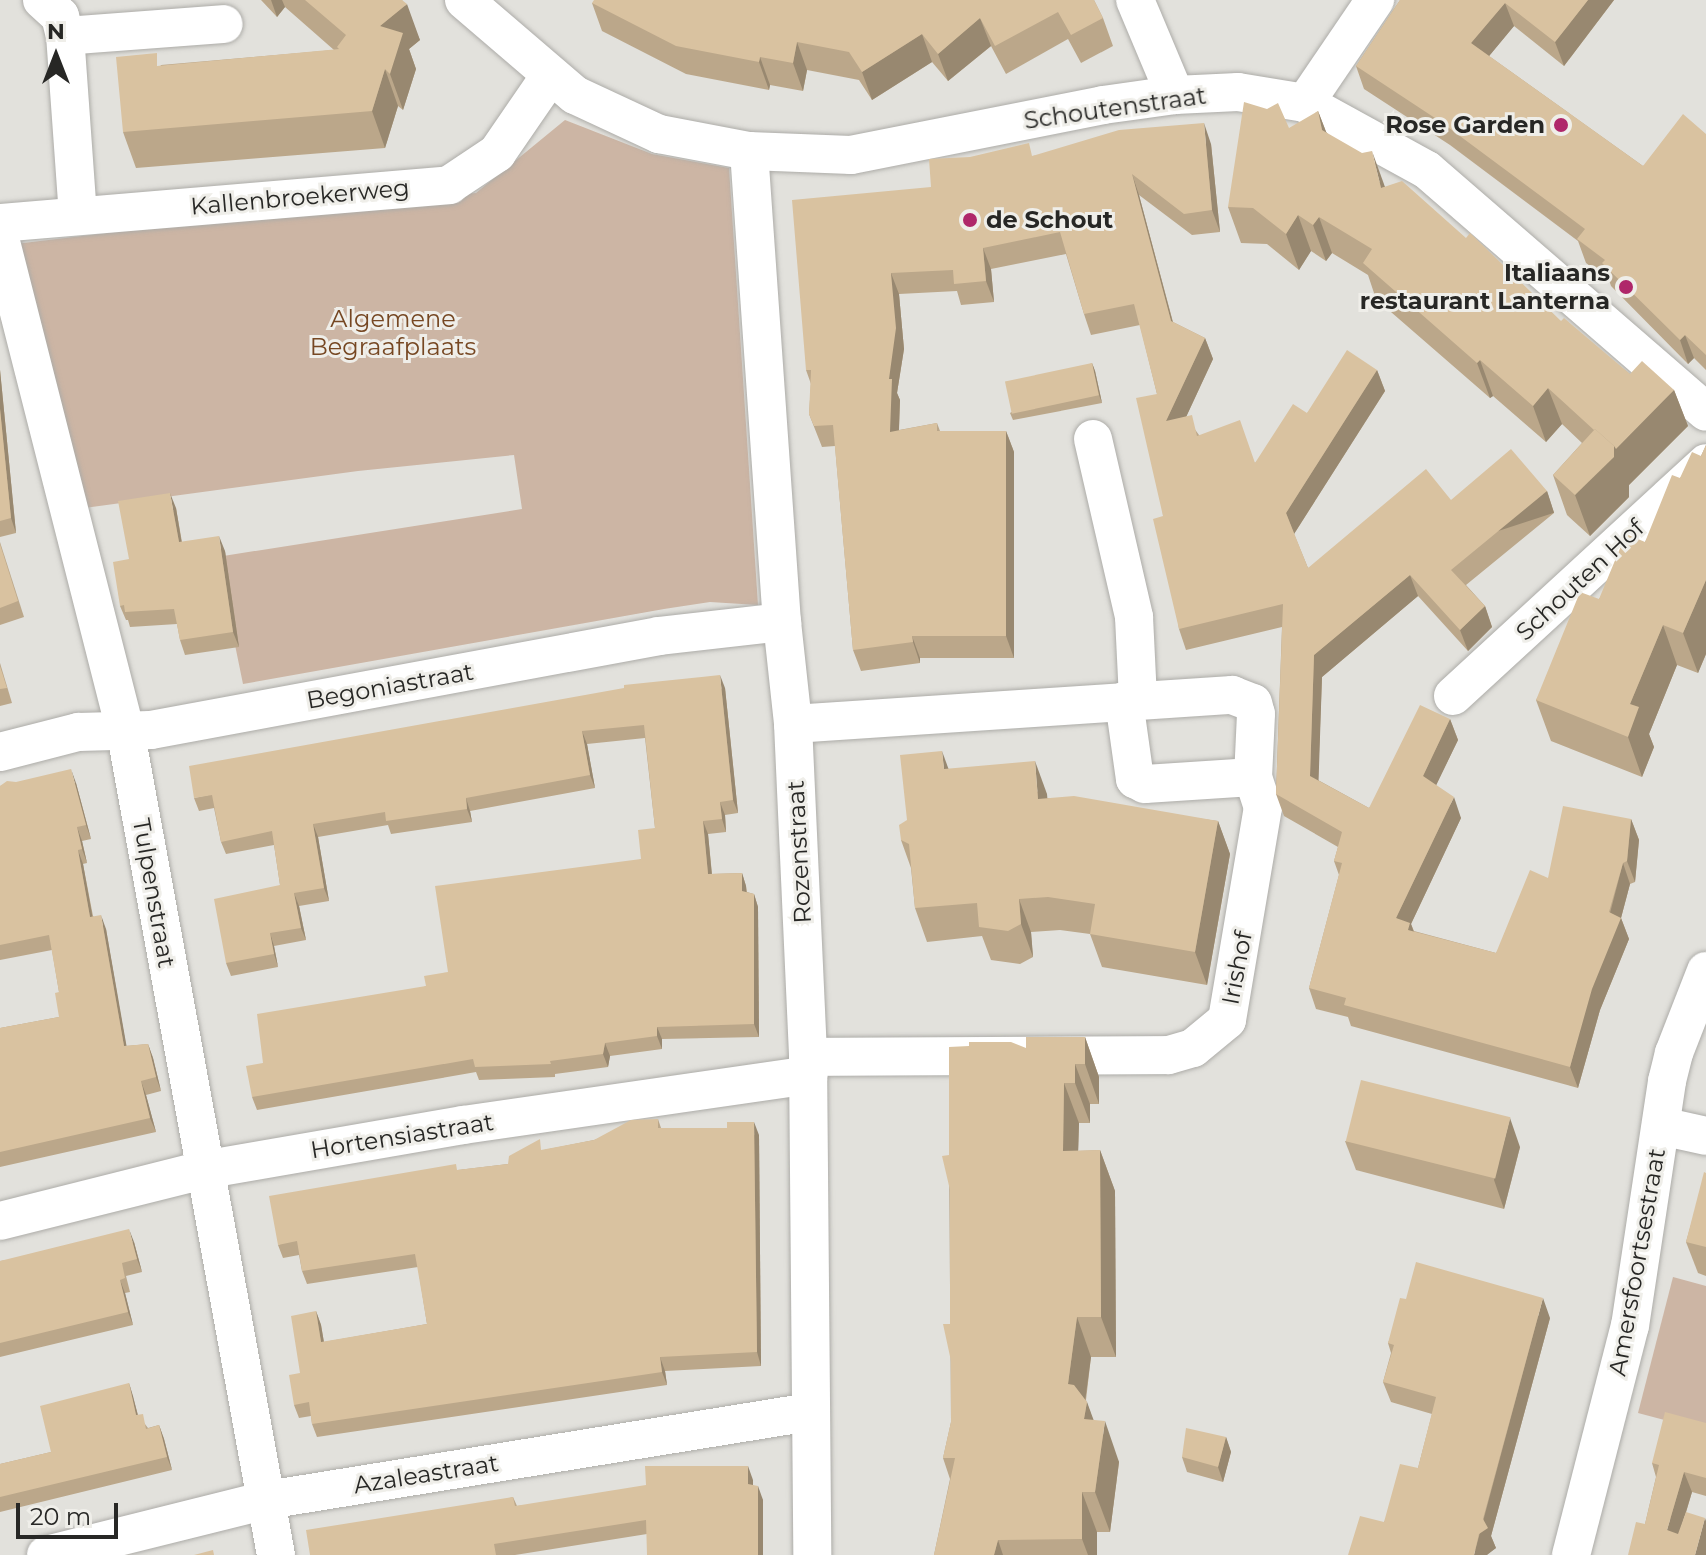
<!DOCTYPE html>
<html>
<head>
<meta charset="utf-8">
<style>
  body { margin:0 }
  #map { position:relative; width:1706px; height:1555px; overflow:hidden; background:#e2e1dc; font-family:Montserrat,sans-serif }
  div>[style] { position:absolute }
  .green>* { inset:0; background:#ccb5a4 }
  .roads { filter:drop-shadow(0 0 2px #adaca8) drop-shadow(0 0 2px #adaca8) }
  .minor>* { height:38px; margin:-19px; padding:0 19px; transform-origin:19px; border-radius:19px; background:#fff }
  .wall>* { inset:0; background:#bba78a }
  .shaded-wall>* { inset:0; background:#988870; transform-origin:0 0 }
  .building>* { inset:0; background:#d9c2a0; transform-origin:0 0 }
  .dots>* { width:22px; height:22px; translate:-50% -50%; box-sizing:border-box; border:4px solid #efeee9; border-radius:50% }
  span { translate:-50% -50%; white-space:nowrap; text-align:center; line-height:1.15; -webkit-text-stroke:6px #efeee9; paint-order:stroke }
  .street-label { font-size:24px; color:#272725 }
  .poi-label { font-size:24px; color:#272725; font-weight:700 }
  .right { translate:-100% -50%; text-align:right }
  .left { translate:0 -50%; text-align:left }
  .park-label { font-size:24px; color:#764722 }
  .north { position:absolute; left:16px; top:16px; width:80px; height:80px; -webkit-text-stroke:6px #efeee9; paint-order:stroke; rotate:0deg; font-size:22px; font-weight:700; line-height:32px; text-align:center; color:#272725 }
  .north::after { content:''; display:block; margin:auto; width:28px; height:36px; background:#272725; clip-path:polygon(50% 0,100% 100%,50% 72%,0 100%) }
  .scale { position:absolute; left:16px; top:1503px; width:102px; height:36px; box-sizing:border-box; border:4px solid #272725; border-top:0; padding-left:10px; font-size:24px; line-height:28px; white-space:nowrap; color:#272725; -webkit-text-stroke:6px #efeee9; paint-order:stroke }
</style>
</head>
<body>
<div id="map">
  <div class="green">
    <i style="clip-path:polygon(565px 120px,652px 154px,729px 168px,758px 605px,710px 602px,664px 609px,243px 684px,217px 557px,522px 509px,514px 455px,358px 471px,77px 509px,15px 244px,375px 201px,476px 193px)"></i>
    <i style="clip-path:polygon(1673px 1277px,1706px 1286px,1706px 1431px,1638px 1413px)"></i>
  </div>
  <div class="roads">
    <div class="minor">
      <i style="left:42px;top:0;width:24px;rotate:42deg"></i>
      <i style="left:60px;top:16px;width:21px;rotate:76deg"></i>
      <i style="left:464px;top:0;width:146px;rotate:40.6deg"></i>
      <i style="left:575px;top:95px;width:93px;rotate:24.9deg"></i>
      <i style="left:659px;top:134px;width:92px;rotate:10.7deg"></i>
      <i style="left:749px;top:151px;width:102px;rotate:2.2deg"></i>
      <i style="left:851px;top:155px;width:257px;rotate:-11.2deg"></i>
      <i style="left:1103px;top:105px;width:73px;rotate:-7.9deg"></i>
      <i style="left:1175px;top:95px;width:63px;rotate:-2.7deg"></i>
      <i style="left:1238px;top:92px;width:68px;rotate:9.3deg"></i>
      <i style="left:1305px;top:103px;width:139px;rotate:28.8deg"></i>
      <i style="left:1427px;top:170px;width:369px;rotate:40.9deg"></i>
      <i style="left:1135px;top:0;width:103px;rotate:67.2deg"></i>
      <i style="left:1305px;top:103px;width:125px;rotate:-55.8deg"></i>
      <i style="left:749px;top:151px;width:472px;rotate:86deg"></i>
      <i style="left:782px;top:622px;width:103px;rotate:83.8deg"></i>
      <i style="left:793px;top:724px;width:333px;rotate:87.4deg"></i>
      <i style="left:808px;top:1057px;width:498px;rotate:89.5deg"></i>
      <i style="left:78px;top:216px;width:180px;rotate:-94.1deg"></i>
      <i style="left:65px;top:36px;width:159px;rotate:-4.3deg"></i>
      <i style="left:0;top:223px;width:451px;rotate:-4.8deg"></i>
      <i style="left:449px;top:185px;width:58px;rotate:-33.7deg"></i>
      <i style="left:497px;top:153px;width:93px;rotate:-55.5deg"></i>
      <i style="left:0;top:238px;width:507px;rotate:75.72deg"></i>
      <i style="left:125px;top:729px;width:840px;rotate:79.64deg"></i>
      <i style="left:1093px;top:439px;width:183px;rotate:77deg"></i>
      <i style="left:1134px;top:617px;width:83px;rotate:87.2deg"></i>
      <i style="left:1453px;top:696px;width:344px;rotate:-42.6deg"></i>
      <i style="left:1124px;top:701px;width:79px;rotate:82deg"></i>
      <i style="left:1135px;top:779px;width:11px;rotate:27deg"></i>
      <i style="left:1145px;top:784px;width:108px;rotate:-3.7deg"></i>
      <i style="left:793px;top:724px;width:440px;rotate:-3.8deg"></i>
      <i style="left:1232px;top:695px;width:22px;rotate:21deg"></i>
      <i style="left:1253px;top:703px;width:11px;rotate:75deg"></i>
      <i style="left:1256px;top:714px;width:63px;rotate:92.7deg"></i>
      <i style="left:1253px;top:777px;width:32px;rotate:72deg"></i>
      <i style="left:1263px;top:807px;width:216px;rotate:99.6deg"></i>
      <i style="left:1227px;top:1020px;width:44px;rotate:140.5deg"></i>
      <i style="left:1193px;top:1048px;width:26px;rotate:164deg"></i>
      <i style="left:1168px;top:1055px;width:360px;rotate:179.7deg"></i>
      <i style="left:0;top:752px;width:81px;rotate:-14.4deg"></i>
      <i style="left:78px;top:732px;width:73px;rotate:-1.6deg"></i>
      <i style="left:151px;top:730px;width:517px;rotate:-10.48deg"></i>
      <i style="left:659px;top:636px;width:124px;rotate:-6.5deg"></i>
      <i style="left:1661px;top:1126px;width:46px;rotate:12.5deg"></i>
      <i style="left:0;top:1221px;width:209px;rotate:-14.1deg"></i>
      <i style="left:203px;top:1170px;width:264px;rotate:-9.8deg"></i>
      <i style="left:463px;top:1125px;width:349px;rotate:-8.2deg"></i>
      <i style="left:46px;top:1555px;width:228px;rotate:-14deg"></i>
      <i style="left:267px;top:1500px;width:550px;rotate:-9.21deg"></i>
      <i style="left:1571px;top:1555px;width:236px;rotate:-75.6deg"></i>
      <i style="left:1630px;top:1326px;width:248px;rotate:-81.4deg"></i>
      <i style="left:1667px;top:1081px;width:29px;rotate:-76deg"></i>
      <i style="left:1674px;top:1053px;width:88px;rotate:-68.7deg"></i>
    </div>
  </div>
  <div class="wall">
    <i style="clip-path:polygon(261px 0,402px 0,420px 40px,409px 49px,416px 69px,403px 110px,398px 106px,385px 148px,136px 168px,123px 132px,161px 65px,334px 50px,285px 7px,277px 17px)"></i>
    <i style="clip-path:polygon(1094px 0,1103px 18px,1113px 46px,1081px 63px,1068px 39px,1006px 74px,991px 46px,948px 81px,932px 62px,872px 100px,859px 80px,807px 70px,803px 91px,770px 85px,769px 90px,686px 74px,602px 31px,592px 3px)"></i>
    <i style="clip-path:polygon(1400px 0,1614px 0,1564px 66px,1514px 26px,1489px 56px,1643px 166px,1706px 134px,1706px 370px,1694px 358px,1688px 364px,1611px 286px,1609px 280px,1586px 263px,1578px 241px,1450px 145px,1364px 89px,1356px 66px)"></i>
    <i style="clip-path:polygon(1318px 111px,1326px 132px,1385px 187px,1630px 374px,1674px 390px,1688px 426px,1629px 485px,1629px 497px,1590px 536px,1567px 515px,1553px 475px,1582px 443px,1562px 424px,1546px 442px,1493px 396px,1490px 398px,1376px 299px,1368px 275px,1332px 253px,1326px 261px,1311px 251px,1299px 270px,1267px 244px,1241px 243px,1228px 207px)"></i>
    <i style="clip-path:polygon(1211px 144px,1220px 232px,1192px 235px,1139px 195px,1173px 322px,1205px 338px,1213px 359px,1186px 417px,1199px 435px,1255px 463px,1307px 413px,1377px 370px,1385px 391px,1294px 534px,1308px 568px,1451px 500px,1547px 491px,1554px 513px,1466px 585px,1485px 606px,1492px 627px,1468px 651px,1418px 596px,1322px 677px,1318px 780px,1369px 808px,1450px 719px,1458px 740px,1436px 785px,1461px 818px,1411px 924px,1414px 931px,1496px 953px,1548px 878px,1631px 819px,1639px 840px,1635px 882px,1630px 884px,1621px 918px,1629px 939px,1600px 1010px,1578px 1088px,1351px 1026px,1348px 1017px,1316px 1009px,1309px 988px,1339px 875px,1334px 861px,1338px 847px,1284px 816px,1276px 794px,1282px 627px,1186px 650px,1179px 629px,1163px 516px,1157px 394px,1140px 325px,1091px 335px,1084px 314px,1066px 254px,991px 269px,994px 302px,961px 305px,957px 291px,899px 294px,904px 349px,897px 393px,900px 400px,899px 430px,937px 423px,940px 431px,1006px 431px,1014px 452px,1014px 658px,920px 658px,920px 663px,861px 671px,853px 650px,835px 446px,822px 447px,809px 414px,811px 384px,806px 370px,931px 187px,970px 157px,1034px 156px)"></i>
    <i style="clip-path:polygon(1092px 363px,1095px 371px,1102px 403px,1013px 420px,1010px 413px)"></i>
    <i style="clip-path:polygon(0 370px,16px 533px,0 537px)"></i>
    <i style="clip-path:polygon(1706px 445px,1706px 654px,1698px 673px,1677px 665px,1649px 734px,1654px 747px,1642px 777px,1551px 741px,1536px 700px,1599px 599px,1645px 542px,1680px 478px,1701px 456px)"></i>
    <i style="clip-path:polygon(176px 508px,182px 542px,225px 551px,239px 647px,185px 655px,180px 640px,177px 624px,130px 627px,128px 620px,126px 620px,120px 606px,129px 559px)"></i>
    <i style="clip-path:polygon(0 542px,24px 617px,0 625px)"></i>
    <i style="clip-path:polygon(0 663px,12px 703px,0 706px)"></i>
    <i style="clip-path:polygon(725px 688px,738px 813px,725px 815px,726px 832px,708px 834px,712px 874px,742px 873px,746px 886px,747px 892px,754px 894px,758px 907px,759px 1037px,662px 1039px,662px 1049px,610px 1056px,608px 1067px,555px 1074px,555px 1077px,479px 1080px,476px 1072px,257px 1110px,252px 1097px,263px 1063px,426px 986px,641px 859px,655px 828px,645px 738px,587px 744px,595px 788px,470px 811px,472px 822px,391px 834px,388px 825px,318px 837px,329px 901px,299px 906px,306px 940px,274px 946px,278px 967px,231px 976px,226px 963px,280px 885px,274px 845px,226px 854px,221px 842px,214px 808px,199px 811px,194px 798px)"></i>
    <i style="clip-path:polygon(949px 769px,1047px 794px,1047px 798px,1218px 821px,1230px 854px,1207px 985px,1102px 967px,1090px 934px,1060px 930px,1031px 932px,1033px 957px,1020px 964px,991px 960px,982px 936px,927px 942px,915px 908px,911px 868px,901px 840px)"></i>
    <i style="clip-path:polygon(16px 782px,76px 783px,91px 839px,82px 841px,87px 863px,83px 864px,93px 916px,106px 929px,126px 1046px,148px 1044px,153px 1058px,161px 1091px,146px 1095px,156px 1132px,0 1167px,0 1028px,59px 1017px,59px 992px,52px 950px,0 960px,0 786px)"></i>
    <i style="clip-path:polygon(1085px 1037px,1099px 1077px,1099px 1104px,1090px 1104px,1090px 1123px,1079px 1123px,1078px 1151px,1100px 1150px,1115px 1191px,1116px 1357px,1091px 1357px,1086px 1400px,1093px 1420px,1119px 1462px,1110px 1532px,1097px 1532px,1097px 1555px,934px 1555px,950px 1479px,943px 1458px,951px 1422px,949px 1155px,1026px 1048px)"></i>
    <i style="clip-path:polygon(658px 1119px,661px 1128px,759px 1135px,761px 1366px,665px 1371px,667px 1385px,317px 1437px,312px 1424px,311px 1416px,299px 1418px,294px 1405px,316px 1311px,321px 1325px,324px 1342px,427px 1324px,418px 1267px,307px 1284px,302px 1271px,299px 1255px,283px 1258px,278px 1245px,458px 1170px,508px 1164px,544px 1150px,594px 1140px)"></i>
    <i style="clip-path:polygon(1345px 1141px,1520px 1147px,1504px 1209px,1356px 1170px)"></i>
    <i style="clip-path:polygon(1706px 1173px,1706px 1276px,1698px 1273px,1686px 1242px)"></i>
    <i style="clip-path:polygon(134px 1242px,142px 1272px,126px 1276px,130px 1292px,125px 1293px,133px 1325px,0 1357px,0 1261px)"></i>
    <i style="clip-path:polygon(1406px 1299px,1550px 1318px,1491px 1536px,1496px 1548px,1487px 1554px,1384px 1522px,1418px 1468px,1432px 1414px,1391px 1402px,1383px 1382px,1391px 1353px,1388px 1343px)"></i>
    <i style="clip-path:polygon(129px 1383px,138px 1415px,148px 1428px,159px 1425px,164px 1439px,172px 1470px,0 1512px,0 1464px,51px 1452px)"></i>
    <i style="clip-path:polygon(1706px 1423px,1706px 1496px,1692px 1492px,1685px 1516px,1645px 1524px,1656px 1477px,1652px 1463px)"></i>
    <i style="clip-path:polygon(1226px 1437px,1231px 1452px,1223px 1482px,1187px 1472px,1182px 1457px)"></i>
    <i style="clip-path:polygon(753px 1480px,753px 1485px,763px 1500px,763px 1555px,647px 1555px,647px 1534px,515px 1555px,310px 1555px,513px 1497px,517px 1506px)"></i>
  </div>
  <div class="shaded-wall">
    <i style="clip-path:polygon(271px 0,282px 0,285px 7px,277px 17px)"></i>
    <i style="clip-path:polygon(1588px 0,1614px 0,1564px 66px,1555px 42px)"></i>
    <i style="clip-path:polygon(1505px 3px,1514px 26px,1480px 67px,1471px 43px)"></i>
    <i style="clip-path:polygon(407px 4px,420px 40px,409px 49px,416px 69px,403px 110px,390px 74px,380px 26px)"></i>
    <i style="clip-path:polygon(980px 18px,991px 46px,948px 81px,938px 54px)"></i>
    <i style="clip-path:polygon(922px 34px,932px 62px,872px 100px,862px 72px)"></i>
    <i style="clip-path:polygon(797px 42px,807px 70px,803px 91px,793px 63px)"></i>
    <i style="clip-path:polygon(760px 57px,770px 85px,769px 90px,759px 62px)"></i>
    <i style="clip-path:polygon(385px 69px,398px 106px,385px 148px,372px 111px)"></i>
    <i style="clip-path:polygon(1318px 111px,1332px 147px,1322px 130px)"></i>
    <i style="clip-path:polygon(1204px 123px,1211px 144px,1220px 232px,1212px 210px)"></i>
    <i style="clip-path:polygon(1372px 151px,1385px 187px,1381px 188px)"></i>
    <i style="clip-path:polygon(1132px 174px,1139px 195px,1178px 342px,1171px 321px)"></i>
    <i style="clip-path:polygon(1298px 215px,1311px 251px,1299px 270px,1286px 234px)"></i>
    <i style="clip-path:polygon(1319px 217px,1332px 253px,1326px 261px,1313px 225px)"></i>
    <i style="clip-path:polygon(983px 248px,991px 269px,994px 302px,986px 281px)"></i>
    <i style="clip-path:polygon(891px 273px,899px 294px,904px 349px,897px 393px,900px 400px,898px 453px,890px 432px,889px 379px)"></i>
    <i style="clip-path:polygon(1685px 335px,1694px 358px,1688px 364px,1680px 340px)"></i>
    <i style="clip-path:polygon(1205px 338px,1213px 359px,1174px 443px,1166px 421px)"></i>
    <i style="clip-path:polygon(1480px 360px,1493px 396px,1490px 398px,1477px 363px)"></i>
    <i style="clip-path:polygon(1092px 363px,1095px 371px,1102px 403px,1099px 395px)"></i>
    <i style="clip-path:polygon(0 370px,16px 533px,11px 518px,0 409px)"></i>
    <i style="clip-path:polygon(1377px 370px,1385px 391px,1294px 534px,1286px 513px)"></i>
    <i style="clip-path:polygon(1548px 388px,1562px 424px,1546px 442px,1533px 406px)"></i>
    <i style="clip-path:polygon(1674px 390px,1688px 426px,1629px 485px,1629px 497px,1590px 536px,1575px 495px,1614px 446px)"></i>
    <i style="clip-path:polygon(1006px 431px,1014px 452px,1014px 658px,1006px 636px)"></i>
    <i style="left:1547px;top:491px;width:23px;height:124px;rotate:72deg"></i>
    <i style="clip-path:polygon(170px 493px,176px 508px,184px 557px,179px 542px)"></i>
    <i style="clip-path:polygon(219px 536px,225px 551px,239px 647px,233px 632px)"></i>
    <i style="clip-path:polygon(1410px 575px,1418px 596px,1322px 677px,1318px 797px,1310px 776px,1314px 655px)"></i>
    <i style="clip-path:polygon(1706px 580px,1706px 654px,1698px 673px,1683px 633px)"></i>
    <i style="clip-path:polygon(1485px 606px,1492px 627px,1468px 651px,1460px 630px)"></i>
    <i style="clip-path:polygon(1663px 625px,1677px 665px,1649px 734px,1654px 747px,1642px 777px,1628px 737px,1630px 704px)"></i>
    <i style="clip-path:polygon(912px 636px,920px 658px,920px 663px,913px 642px)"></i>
    <i style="clip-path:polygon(720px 675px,725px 688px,738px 813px,733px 800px)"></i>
    <i style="clip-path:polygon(1450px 719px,1458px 740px,1430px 798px,1423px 776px)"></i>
    <i style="clip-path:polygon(582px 731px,587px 744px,595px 788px,590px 775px)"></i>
    <i style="clip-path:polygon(942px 751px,954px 784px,944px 769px)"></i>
    <i style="clip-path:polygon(1035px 761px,1047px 794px,1050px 832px,1038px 799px)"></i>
    <i style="clip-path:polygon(71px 769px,76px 783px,91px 839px,86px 825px)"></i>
    <i style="clip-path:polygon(1454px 797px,1461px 818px,1411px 924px,1418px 944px,1408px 930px,1396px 918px)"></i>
    <i style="clip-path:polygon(466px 798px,470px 811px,472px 822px,467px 809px)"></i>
    <i style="clip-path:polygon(720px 802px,725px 815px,726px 832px,722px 819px)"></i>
    <i style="clip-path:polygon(1631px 819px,1639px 840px,1635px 882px,1627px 861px)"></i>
    <i style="clip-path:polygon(703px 821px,708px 834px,713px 887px,708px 874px)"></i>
    <i style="clip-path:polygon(1218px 821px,1230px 854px,1207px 985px,1195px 952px)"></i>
    <i style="clip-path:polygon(313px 824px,318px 837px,329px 901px,324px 888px)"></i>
    <i style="clip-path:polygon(77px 827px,82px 841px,87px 863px,82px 849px)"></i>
    <i style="clip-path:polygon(78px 850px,83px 864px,95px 931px,90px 917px)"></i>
    <i style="clip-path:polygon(1623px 863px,1630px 884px,1621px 918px,1629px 939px,1600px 1010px,1578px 1088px,1570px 1067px)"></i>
    <i style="clip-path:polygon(742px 873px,746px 886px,747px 903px,742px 891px)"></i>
    <i style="clip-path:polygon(294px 893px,299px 906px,306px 940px,301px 928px)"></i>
    <i style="clip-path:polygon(754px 894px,758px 907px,759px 1037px,754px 1024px)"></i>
    <i style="clip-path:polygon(1019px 899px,1031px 932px,1033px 957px,1021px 924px)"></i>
    <i style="clip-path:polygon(101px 915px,106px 929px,129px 1060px,124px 1046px)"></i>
    <i style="clip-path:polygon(270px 933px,274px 946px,278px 967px,274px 954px)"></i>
    <i style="clip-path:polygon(657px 1027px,662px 1039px,662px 1049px,657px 1036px)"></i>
    <i style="clip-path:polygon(1085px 1037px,1099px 1077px,1099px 1104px,1085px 1064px)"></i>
    <i style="clip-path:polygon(605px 1043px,610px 1056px,608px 1067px,603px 1054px)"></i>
    <i style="clip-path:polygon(148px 1044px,153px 1058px,161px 1091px,156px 1077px)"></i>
    <i style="clip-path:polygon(1075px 1064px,1090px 1104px,1090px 1123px,1075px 1083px)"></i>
    <i style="clip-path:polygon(141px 1081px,146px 1095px,156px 1132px,150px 1118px)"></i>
    <i style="clip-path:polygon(1064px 1083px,1079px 1123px,1077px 1191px,1063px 1151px)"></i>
    <i style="clip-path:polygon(1510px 1118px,1520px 1147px,1504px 1209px,1494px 1180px)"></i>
    <i style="clip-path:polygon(754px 1122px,759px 1135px,761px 1366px,757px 1352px)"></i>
    <i style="clip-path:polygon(1100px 1150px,1115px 1191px,1116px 1357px,1101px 1317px)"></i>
    <i style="clip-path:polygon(129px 1229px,134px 1242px,142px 1272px,137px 1259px)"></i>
    <i style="clip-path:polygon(120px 1280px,125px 1293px,133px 1325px,128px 1312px)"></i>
    <i style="clip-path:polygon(1543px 1298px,1550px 1318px,1491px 1536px,1496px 1548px,1487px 1555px,1474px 1555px)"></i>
    <i style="clip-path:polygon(316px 1311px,321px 1325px,326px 1355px,321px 1342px)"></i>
    <i style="clip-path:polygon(1077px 1317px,1091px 1357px,1082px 1424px,1068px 1384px)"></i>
    <i style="clip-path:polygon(660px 1357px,665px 1371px,667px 1385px,662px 1372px)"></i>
    <i style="clip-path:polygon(129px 1383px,133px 1396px,141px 1428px,136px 1415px)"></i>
    <i style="clip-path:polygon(1087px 1402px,1102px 1443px,1084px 1419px)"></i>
    <i style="clip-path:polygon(1105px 1421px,1119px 1462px,1110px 1532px,1095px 1492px)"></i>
    <i style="clip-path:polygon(159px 1425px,164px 1439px,172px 1470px,167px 1457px)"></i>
    <i style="clip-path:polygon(1226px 1437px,1231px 1452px,1223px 1482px,1218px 1467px)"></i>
    <i style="clip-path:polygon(748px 1466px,753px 1480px,753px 1497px,748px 1484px)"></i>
    <i style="clip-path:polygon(1684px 1472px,1692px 1492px,1674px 1551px,1667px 1530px)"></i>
    <i style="clip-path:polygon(758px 1486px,763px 1500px,763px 1555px,758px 1555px)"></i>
    <i style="clip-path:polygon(1082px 1492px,1097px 1532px,1097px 1555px,1088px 1555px,1082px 1539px)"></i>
    <i style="clip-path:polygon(1705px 1518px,1706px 1521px,1706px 1555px,1695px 1555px)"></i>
    <i style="clip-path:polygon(998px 1540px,1003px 1555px,994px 1555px)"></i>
  </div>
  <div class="building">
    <i style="clip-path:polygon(305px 0,402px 0,407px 4px,380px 26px,403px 33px,390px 74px,385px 69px,372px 111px,123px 132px,116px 57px,157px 53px,157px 66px,339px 49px,337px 47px,346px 35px)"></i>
    <i style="clip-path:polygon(594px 0,1094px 0,1103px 18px,1071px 35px,1058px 12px,995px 46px,980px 18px,938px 54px,922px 34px,862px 72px,849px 52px,797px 42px,793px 63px,760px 57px,759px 62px,676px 46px,592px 3px)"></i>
    <i style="clip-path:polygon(1400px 0,1588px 0,1555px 42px,1505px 3px,1471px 43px,1643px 166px,1683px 114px,1706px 134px,1706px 355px,1685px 335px,1680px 340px,1602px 263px,1605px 260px,1577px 239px,1585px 229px,1441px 122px,1356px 66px)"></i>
    <i style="clip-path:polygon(1244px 102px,1267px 109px,1278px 103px,1289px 128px,1318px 111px,1322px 130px,1362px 153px,1372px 151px,1381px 188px,1402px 181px,1466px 238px,1470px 233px,1561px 321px,1564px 318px,1630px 374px,1642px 361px,1674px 390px,1616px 449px,1614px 446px,1595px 429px,1594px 430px,1548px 388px,1533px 406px,1480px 360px,1477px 363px,1363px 263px,1372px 249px,1319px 217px,1313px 225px,1298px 215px,1286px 234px,1253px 208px,1228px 207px)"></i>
    <i style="clip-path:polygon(1204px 123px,1212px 210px,1184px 214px,1132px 174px,1171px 321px,1205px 338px,1166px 421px,1192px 415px,1197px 436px,1240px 420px,1255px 463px,1293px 404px,1307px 413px,1347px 350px,1377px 370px,1286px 513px,1308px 568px,1426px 469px,1451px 500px,1511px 449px,1547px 491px,1451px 570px,1485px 606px,1460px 630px,1410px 575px,1314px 655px,1310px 776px,1369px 808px,1420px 705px,1450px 719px,1423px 776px,1454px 797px,1396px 918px,1410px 923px,1408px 930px,1496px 953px,1530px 870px,1548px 878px,1563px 806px,1631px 819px,1627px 861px,1623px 863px,1609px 912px,1621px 918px,1592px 989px,1570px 1067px,1344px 1005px,1346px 998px,1309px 988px,1342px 863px,1334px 861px,1342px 832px,1276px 794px,1283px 604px,1179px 629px,1153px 519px,1163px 516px,1136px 398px,1157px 394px,1134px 304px,1084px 314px,1060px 232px,983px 248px,986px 281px,954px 284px,953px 270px,891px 273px,896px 328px,889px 379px,892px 379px,890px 432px,937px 423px,937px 431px,1006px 431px,1006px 636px,912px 636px,913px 642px,853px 650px,833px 425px,814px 426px,809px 414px,811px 370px,806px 370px,792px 200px,931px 187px,929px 159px,970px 157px,1029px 143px,1032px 156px,1119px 130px)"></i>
    <i style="left:1092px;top:363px;width:33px;height:89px;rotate:78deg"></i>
    <i style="clip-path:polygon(0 409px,11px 518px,0 521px)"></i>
    <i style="clip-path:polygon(1595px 429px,1614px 446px,1614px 457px,1575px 495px,1553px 475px)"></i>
    <i style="clip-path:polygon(1706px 445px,1706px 580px,1683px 633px,1663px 625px,1630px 704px,1639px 707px,1628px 737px,1536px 700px,1580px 592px,1599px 599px,1626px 534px,1645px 542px,1672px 475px,1680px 478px,1692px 452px,1701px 456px)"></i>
    <i style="clip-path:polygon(170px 493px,179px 542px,219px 536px,233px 632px,180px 640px,174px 609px,125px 612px,124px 605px,120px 606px,113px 562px,129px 559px,118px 501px)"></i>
    <i style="clip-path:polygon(0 544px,18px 601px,0 608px)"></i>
    <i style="clip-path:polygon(0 666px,7px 688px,0 689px)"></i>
    <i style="clip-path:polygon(720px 675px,733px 800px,720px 802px,722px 819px,703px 821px,708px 874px,742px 873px,742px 891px,754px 894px,754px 1024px,657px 1027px,657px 1036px,605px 1043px,603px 1054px,550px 1061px,551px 1064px,475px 1067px,473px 1059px,252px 1097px,246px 1066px,263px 1063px,257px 1014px,426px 986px,424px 976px,448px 972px,435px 886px,641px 859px,638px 830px,655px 828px,644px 725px,582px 731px,590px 775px,466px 798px,467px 809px,386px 821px,385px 812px,313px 824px,324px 888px,294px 893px,301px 928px,270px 933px,274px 954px,226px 963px,214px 899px,280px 885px,272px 831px,221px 842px,212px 795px,194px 798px,189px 766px,624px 688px,624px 685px)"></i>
    <i style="clip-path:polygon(942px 751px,944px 769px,1035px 761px,1038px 799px,1074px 796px,1218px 821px,1195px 952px,1090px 934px,1095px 904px,1048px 897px,1019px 899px,1021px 924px,1008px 931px,979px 927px,977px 903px,915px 908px,909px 844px,901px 840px,899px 825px,907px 820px,900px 755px)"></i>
    <i style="clip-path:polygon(71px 769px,86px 825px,77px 827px,82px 849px,78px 850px,90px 917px,101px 915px,124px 1046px,148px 1044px,156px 1077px,141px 1081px,150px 1118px,0 1152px,0 1028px,59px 1017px,55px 993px,59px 992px,49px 935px,0 945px,0 786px,7px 781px,16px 782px)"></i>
    <i style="clip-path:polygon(1026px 1037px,1085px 1037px,1085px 1064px,1075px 1064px,1075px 1083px,1064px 1083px,1063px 1151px,1100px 1150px,1101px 1317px,1077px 1317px,1068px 1384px,1074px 1385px,1087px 1402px,1084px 1419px,1105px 1421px,1095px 1492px,1082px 1492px,1082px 1539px,998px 1540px,994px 1555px,934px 1555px,955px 1458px,943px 1458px,951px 1422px,951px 1361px,943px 1324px,950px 1324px,950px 1190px,942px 1156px,949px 1155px,949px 1047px,969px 1046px,969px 1042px,1011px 1042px,1026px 1048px)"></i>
    <i style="left:1361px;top:1080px;width:154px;height:63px;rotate:14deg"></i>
    <i style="clip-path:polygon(658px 1119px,658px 1128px,727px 1128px,727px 1122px,754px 1122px,757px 1352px,660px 1357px,662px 1372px,312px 1424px,309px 1402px,294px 1405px,289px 1375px,300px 1373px,291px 1316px,316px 1311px,321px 1342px,427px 1324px,415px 1254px,302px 1271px,297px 1241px,278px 1245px,269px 1196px,456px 1164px,457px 1170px,508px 1164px,509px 1156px,540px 1139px,541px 1150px,594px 1140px,631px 1120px)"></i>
    <i style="clip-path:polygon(1704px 1172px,1706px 1173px,1706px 1247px,1686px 1242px)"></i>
    <i style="clip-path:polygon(129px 1229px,137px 1259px,122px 1263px,125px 1278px,120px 1280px,128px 1312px,0 1343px,0 1261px)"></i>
    <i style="clip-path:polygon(1416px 1262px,1543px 1298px,1483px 1519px,1488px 1528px,1479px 1534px,1474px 1555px,1348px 1555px,1360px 1516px,1384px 1522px,1400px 1464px,1418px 1468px,1436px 1397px,1383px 1382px,1394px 1345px,1388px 1343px,1400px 1298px,1406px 1299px)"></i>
    <i style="clip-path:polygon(129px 1383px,136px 1415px,143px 1414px,146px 1429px,159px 1425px,167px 1457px,0 1497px,0 1464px,51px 1452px,40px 1406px)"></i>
    <i style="clip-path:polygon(1665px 1412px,1706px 1423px,1706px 1478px,1684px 1472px,1667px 1530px,1678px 1534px,1686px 1512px,1705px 1518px,1695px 1555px,1628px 1555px,1636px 1522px,1645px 1524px,1659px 1465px,1652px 1463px)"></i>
    <i style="clip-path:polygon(1186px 1428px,1226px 1437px,1218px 1467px,1182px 1457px)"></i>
    <i style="clip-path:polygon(645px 1466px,748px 1466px,748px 1484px,758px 1486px,758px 1555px,647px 1555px,646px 1520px,494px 1544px,496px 1555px,310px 1555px,306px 1530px,513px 1497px,515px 1506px,646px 1485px)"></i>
    <i style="clip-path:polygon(213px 1550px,214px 1555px,194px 1555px)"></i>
  </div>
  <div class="dots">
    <i style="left:1561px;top:125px;background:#af276a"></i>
    <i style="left:970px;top:220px;background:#af276a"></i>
    <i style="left:1626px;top:287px;background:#af276a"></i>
  </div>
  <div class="street-label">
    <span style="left:1115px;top:108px;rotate:-8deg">Schoutenstraat</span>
    <span style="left:300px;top:197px;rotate:-5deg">Kallenbroekerweg</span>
    <span style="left:1580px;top:580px;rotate:-43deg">Schouten Hof</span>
    <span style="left:390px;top:686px;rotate:-10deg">Begoniastraat</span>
    <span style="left:799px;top:852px;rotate:-93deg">Rozenstraat</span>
    <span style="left:154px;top:893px;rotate:80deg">Tulpenstraat</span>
    <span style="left:1237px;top:968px;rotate:-79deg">Irishof</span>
    <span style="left:402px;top:1136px;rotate:-9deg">Hortensiastraat</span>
    <span style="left:1637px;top:1262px;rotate:-80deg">Amersfoortsestraat</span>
    <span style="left:426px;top:1474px;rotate:-9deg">Azaleastraat</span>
  </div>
  <div class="poi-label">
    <span class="right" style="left:1545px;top:125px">Rose Garden</span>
    <span class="left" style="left:986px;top:220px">de Schout</span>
    <span class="right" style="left:1610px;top:287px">Italiaans<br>restaurant Lanterna</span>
  </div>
  <div class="park-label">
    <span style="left:393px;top:333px">Algemene<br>Begraafplaats</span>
  </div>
  <div class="north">N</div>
  <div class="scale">20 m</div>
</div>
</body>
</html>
